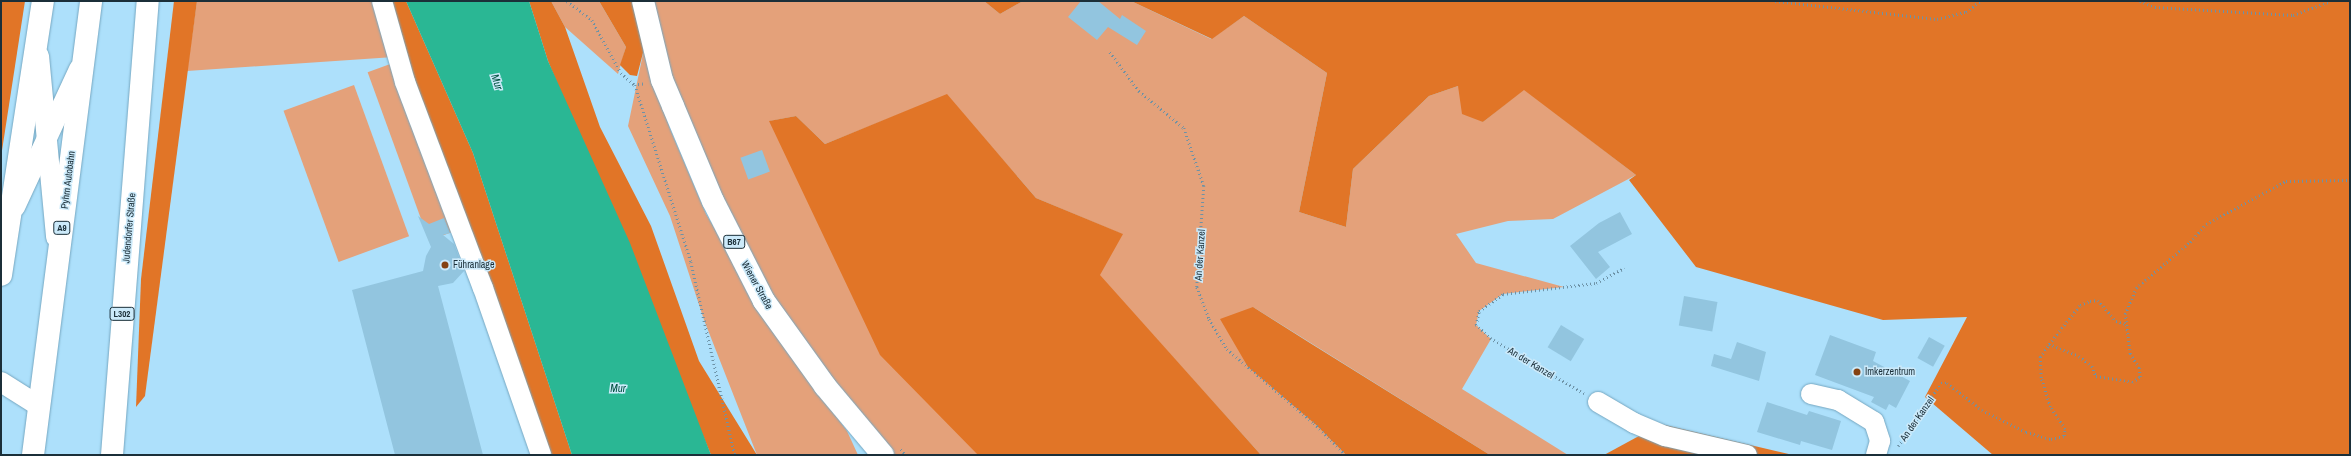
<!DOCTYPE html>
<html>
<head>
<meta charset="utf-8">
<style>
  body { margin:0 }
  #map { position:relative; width:2351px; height:456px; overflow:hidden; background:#ade0fb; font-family:"Archivo Narrow",sans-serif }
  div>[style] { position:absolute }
  .green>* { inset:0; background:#e4a17a; transform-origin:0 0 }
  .forest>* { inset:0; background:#e17527 }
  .water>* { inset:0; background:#2ab794 }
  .building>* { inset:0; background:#92c5df; transform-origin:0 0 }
  .path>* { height:2.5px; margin-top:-1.25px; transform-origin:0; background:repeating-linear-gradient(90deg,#6d92a6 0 1px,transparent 0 4px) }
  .roads { filter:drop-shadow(0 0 1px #76a7c1) drop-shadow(0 0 1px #76a7c1) }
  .minor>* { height:20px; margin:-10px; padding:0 10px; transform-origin:10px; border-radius:10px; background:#fff }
  .major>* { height:22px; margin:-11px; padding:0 11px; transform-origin:11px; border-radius:11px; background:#fff }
  .highway>* { height:22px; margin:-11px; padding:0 11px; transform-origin:11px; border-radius:11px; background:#fff }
  .dots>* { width:11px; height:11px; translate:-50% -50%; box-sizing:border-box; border:2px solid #cceafa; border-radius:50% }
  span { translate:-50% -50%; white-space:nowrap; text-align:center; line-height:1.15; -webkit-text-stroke:3px #cceafa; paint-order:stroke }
  .shield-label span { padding:1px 3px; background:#cceafa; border:1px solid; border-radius:3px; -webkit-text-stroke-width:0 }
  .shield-label { font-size:9px; color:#1b2f39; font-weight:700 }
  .street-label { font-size:10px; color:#1b2f39 }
  .poi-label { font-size:10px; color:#1b2f39 }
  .left { translate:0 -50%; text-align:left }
  .water-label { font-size:11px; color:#00513f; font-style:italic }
  .frame { position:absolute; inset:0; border:2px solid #1b2f39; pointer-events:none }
</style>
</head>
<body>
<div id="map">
  <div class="green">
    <i style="clip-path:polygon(197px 1px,380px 1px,394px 57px,187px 71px)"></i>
    <i style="clip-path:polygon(551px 1px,599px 1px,626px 47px,618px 74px,565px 27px)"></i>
    <i style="clip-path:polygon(637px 1px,984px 1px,1000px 14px,1023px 1px,1131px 1px,1211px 39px,1244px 16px,1327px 73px,1299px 212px,1346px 227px,1353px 169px,1429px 96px,1458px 86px,1483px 122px,1524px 89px,1636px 175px,1553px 219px,1508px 221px,1456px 234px,1476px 263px,1564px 287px,1503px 294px,1479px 311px,1476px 325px,1491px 339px,1462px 389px,1568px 455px,1490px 455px,1253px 307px,1314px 423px,1346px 455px,1261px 455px,1099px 275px,1122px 234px,1036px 198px,947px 95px,825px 144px,796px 116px,770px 121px,978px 455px,888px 455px,764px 301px)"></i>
    <i style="clip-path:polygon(644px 49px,670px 129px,706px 214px,783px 345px,847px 431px,858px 455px,757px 455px,704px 320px,670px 216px,628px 126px)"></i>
    <i style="left:393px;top:63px;width:179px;height:27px;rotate:70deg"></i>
    <i style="left:354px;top:85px;width:161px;height:75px;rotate:70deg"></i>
  </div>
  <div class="forest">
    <i style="clip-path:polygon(1px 1px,25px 1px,1px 157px)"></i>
    <i style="clip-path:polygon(174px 1px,197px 1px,145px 396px,136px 407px,141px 279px)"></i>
    <i style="clip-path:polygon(380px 1px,406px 1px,473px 153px,572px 455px,546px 455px)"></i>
    <i style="clip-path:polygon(529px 1px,551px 1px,565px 27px,600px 127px,651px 226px,699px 361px,757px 455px,711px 455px,548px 61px)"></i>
    <i style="clip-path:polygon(599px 1px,633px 1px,644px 49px,637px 76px,630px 75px,620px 65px,626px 47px)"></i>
    <i style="clip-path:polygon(984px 1px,1023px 1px,1000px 14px)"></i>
    <i style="clip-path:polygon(1131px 1px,2350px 1px,2350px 455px,1993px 455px,1925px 397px,1967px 317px,1883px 320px,1696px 267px,1629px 180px,1636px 175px,1524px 90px,1483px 122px,1462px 114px,1458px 86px,1429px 96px,1353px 169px,1346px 227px,1299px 212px,1327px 73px,1244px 16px,1212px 39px)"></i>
    <i style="clip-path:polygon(947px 94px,1036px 198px,1123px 234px,1100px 275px,1261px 455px,978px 455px,880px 355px,769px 121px,796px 116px,825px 144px)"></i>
    <i style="clip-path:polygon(1253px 307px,1310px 343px,1490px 455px,1346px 455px,1314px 423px,1248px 367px,1220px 319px)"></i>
    <i style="clip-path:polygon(1661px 424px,1793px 455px,1604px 455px)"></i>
  </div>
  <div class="water">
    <i style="clip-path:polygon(406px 1px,529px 1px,548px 61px,630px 243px,711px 455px,572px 455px,473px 153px)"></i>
  </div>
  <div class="building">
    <i style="clip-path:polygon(1081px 1px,1098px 1px,1120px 19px,1122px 15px,1146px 31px,1137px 45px,1108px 27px,1097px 40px,1068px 17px)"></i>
    <i style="left:762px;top:150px;width:23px;height:23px;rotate:70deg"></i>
    <i style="clip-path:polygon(1620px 212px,1632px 234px,1598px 252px,1610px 267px,1596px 279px,1570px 246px,1599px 223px)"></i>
    <i style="clip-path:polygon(418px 216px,429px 224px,444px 218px,450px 233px,443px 235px,454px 244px,464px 271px,453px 283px,438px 286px,483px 455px,395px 455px,352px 290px,423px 271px,426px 256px,431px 247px)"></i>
    <i style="left:1684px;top:296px;width:34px;height:30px;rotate:10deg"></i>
    <i style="left:1561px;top:325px;width:27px;height:26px;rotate:31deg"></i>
    <i style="clip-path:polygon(1830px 335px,1876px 352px,1873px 361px,1910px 381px,1896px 408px,1889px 404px,1886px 410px,1871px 402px,1874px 397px,1815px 375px)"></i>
    <i style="left:1929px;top:337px;width:18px;height:24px;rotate:29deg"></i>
    <i style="clip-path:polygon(1737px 342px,1766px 352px,1759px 381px,1711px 366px,1714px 354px,1731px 359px)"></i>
    <i style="clip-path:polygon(1767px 402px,1807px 415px,1809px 411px,1841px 421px,1832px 450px,1801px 441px,1800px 445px,1757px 432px)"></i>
  </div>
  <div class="path">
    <i style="left:567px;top:1px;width:31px;rotate:37deg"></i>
    <i style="left:592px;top:20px;width:60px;rotate:61.3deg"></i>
    <i style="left:621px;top:73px;width:18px;rotate:41deg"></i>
    <i style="left:1775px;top:1px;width:163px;rotate:6.3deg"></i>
    <i style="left:1937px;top:19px;width:30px;rotate:-14deg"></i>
    <i style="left:1966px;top:12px;width:18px;rotate:-38deg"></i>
    <i style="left:2140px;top:1px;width:16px;rotate:22deg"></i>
    <i style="left:2155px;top:7px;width:138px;rotate:3.3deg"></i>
    <i style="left:2293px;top:15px;width:40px;rotate:-20.2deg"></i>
    <i style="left:1110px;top:52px;width:49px;rotate:53.4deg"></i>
    <i style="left:1139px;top:91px;width:58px;rotate:39.4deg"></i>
    <i style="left:1184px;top:128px;width:61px;rotate:71deg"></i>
    <i style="left:1204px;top:186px;width:101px;rotate:94deg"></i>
    <i style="left:1197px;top:287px;width:34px;rotate:69deg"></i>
    <i style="left:1209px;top:319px;width:35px;rotate:59deg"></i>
    <i style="left:1227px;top:349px;width:114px;rotate:40.4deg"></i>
    <i style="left:1314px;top:423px;width:45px;rotate:45deg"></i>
    <i style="left:643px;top:84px;width:8px;rotate:173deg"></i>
    <i style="left:635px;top:85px;width:186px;rotate:72.4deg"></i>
    <i style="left:691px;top:262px;width:198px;rotate:77.2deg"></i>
    <i style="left:2049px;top:344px;width:50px;rotate:-51.5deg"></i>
    <i style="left:2080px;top:305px;width:11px;rotate:-22deg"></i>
    <i style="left:2090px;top:301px;width:8px;rotate:-7deg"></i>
    <i style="left:2098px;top:300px;width:28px;rotate:49deg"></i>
    <i style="left:2116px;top:321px;width:10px;rotate:17deg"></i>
    <i style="left:1584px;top:394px;width:108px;rotate:-149.4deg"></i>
    <i style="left:1491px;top:339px;width:21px;rotate:-137deg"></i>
    <i style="left:1476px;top:325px;width:14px;rotate:-78deg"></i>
    <i style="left:1479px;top:311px;width:29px;rotate:-35deg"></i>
    <i style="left:1503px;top:294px;width:94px;rotate:-6.7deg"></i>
    <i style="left:1596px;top:283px;width:32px;rotate:-28deg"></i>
    <i style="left:1898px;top:446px;width:76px;rotate:-55.7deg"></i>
    <i style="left:1941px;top:383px;width:6px"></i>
    <i style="left:1947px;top:383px;width:44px;rotate:37.6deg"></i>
    <i style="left:1982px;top:410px;width:49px;rotate:26.6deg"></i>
    <i style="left:2026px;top:432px;width:26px;rotate:16deg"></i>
    <i style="left:2051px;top:439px;width:13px;rotate:-13deg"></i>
    <i style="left:2064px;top:436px;width:7px;rotate:-82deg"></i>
    <i style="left:2065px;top:429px;width:27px;rotate:-124deg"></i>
    <i style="left:2050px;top:407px;width:30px;rotate:-107deg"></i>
    <i style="left:2041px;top:378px;width:21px;rotate:-93deg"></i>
    <i style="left:2040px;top:357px;width:16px;rotate:-55deg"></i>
    <i style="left:2049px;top:344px;width:32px;rotate:22deg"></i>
    <i style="left:2079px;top:356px;width:16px;rotate:38deg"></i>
    <i style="left:2092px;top:366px;width:11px;rotate:68deg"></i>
    <i style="left:2096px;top:376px;width:36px;rotate:9deg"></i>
    <i style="left:2132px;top:382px;width:9px;rotate:-32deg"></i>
    <i style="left:2140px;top:377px;width:9px;rotate:-96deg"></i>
    <i style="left:2139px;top:368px;width:17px;rotate:-123deg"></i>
    <i style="left:2130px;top:354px;width:40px;rotate:-97.1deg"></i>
    <i style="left:2125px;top:314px;width:28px;rotate:-67deg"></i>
    <i style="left:2136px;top:288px;width:71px;rotate:-40.4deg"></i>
    <i style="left:2190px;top:242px;width:24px;rotate:-48deg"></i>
    <i style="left:2206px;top:224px;width:91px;rotate:-28.3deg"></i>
    <i style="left:2286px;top:181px;width:64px;rotate:-0.9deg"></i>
    <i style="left:901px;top:449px;width:8px;rotate:50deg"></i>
  </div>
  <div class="roads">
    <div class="minor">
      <i style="left:382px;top:1px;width:84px;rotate:74.1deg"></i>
      <i style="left:405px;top:82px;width:220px;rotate:69.3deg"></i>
      <i style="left:483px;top:288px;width:177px;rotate:70.8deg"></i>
      <i style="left:39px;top:56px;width:182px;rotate:84.6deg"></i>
      <i style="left:15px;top:207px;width:152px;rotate:-65.1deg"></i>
      <i style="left:1px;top:382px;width:45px;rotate:32.3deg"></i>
      <i style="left:1811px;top:394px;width:28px;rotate:13deg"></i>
      <i style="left:1838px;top:400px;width:42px;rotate:31.4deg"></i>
      <i style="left:1874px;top:422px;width:20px;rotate:72deg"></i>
      <i style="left:1880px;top:441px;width:15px;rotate:106deg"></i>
      <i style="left:1598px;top:402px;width:42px;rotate:30.3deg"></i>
      <i style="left:1634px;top:423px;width:34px;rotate:23deg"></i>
      <i style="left:1665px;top:436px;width:84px;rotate:13deg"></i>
    </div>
    <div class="major">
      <i style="left:643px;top:1px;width:81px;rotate:76.5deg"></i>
      <i style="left:662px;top:80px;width:28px;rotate:67deg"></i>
      <i style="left:673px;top:106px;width:103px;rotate:67.2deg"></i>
      <i style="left:713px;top:201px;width:112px;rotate:63deg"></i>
      <i style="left:764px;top:301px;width:105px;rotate:54.3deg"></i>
      <i style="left:825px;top:386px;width:90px;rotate:50deg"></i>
      <i style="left:112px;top:455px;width:455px;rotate:-85.5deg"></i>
    </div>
    <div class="highway">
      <i style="left:1px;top:275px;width:277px;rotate:-81.3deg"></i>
      <i style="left:33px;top:455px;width:458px;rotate:-82.7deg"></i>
    </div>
  </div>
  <div class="dots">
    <i style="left:445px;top:265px;background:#854212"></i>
    <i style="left:1857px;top:372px;background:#854212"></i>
  </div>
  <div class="shield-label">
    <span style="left:62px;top:228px">A9</span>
    <span style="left:734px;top:242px">B67</span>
    <span style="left:122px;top:314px">L302</span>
  </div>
  <div class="street-label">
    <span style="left:68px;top:180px;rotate:-83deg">Pyhrn Autobahn</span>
    <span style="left:129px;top:228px;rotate:-85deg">Judendorfer Straße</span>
    <span style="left:1200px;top:255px;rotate:-86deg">An der Kanzel</span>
    <span style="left:757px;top:285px;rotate:61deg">Wiener Straße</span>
    <span style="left:1531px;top:363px;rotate:31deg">An der Kanzel</span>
    <span style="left:1917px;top:419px;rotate:-55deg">An der Kanzel</span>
  </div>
  <div class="poi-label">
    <span class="left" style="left:453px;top:265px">Führanlage</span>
    <span class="left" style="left:1865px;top:372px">Imkerzentrum</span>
  </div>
  <div class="water-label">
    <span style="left:497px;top:82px;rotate:71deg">Mur</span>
    <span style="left:618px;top:388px">Mur</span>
  </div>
  <div class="frame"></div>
</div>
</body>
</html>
